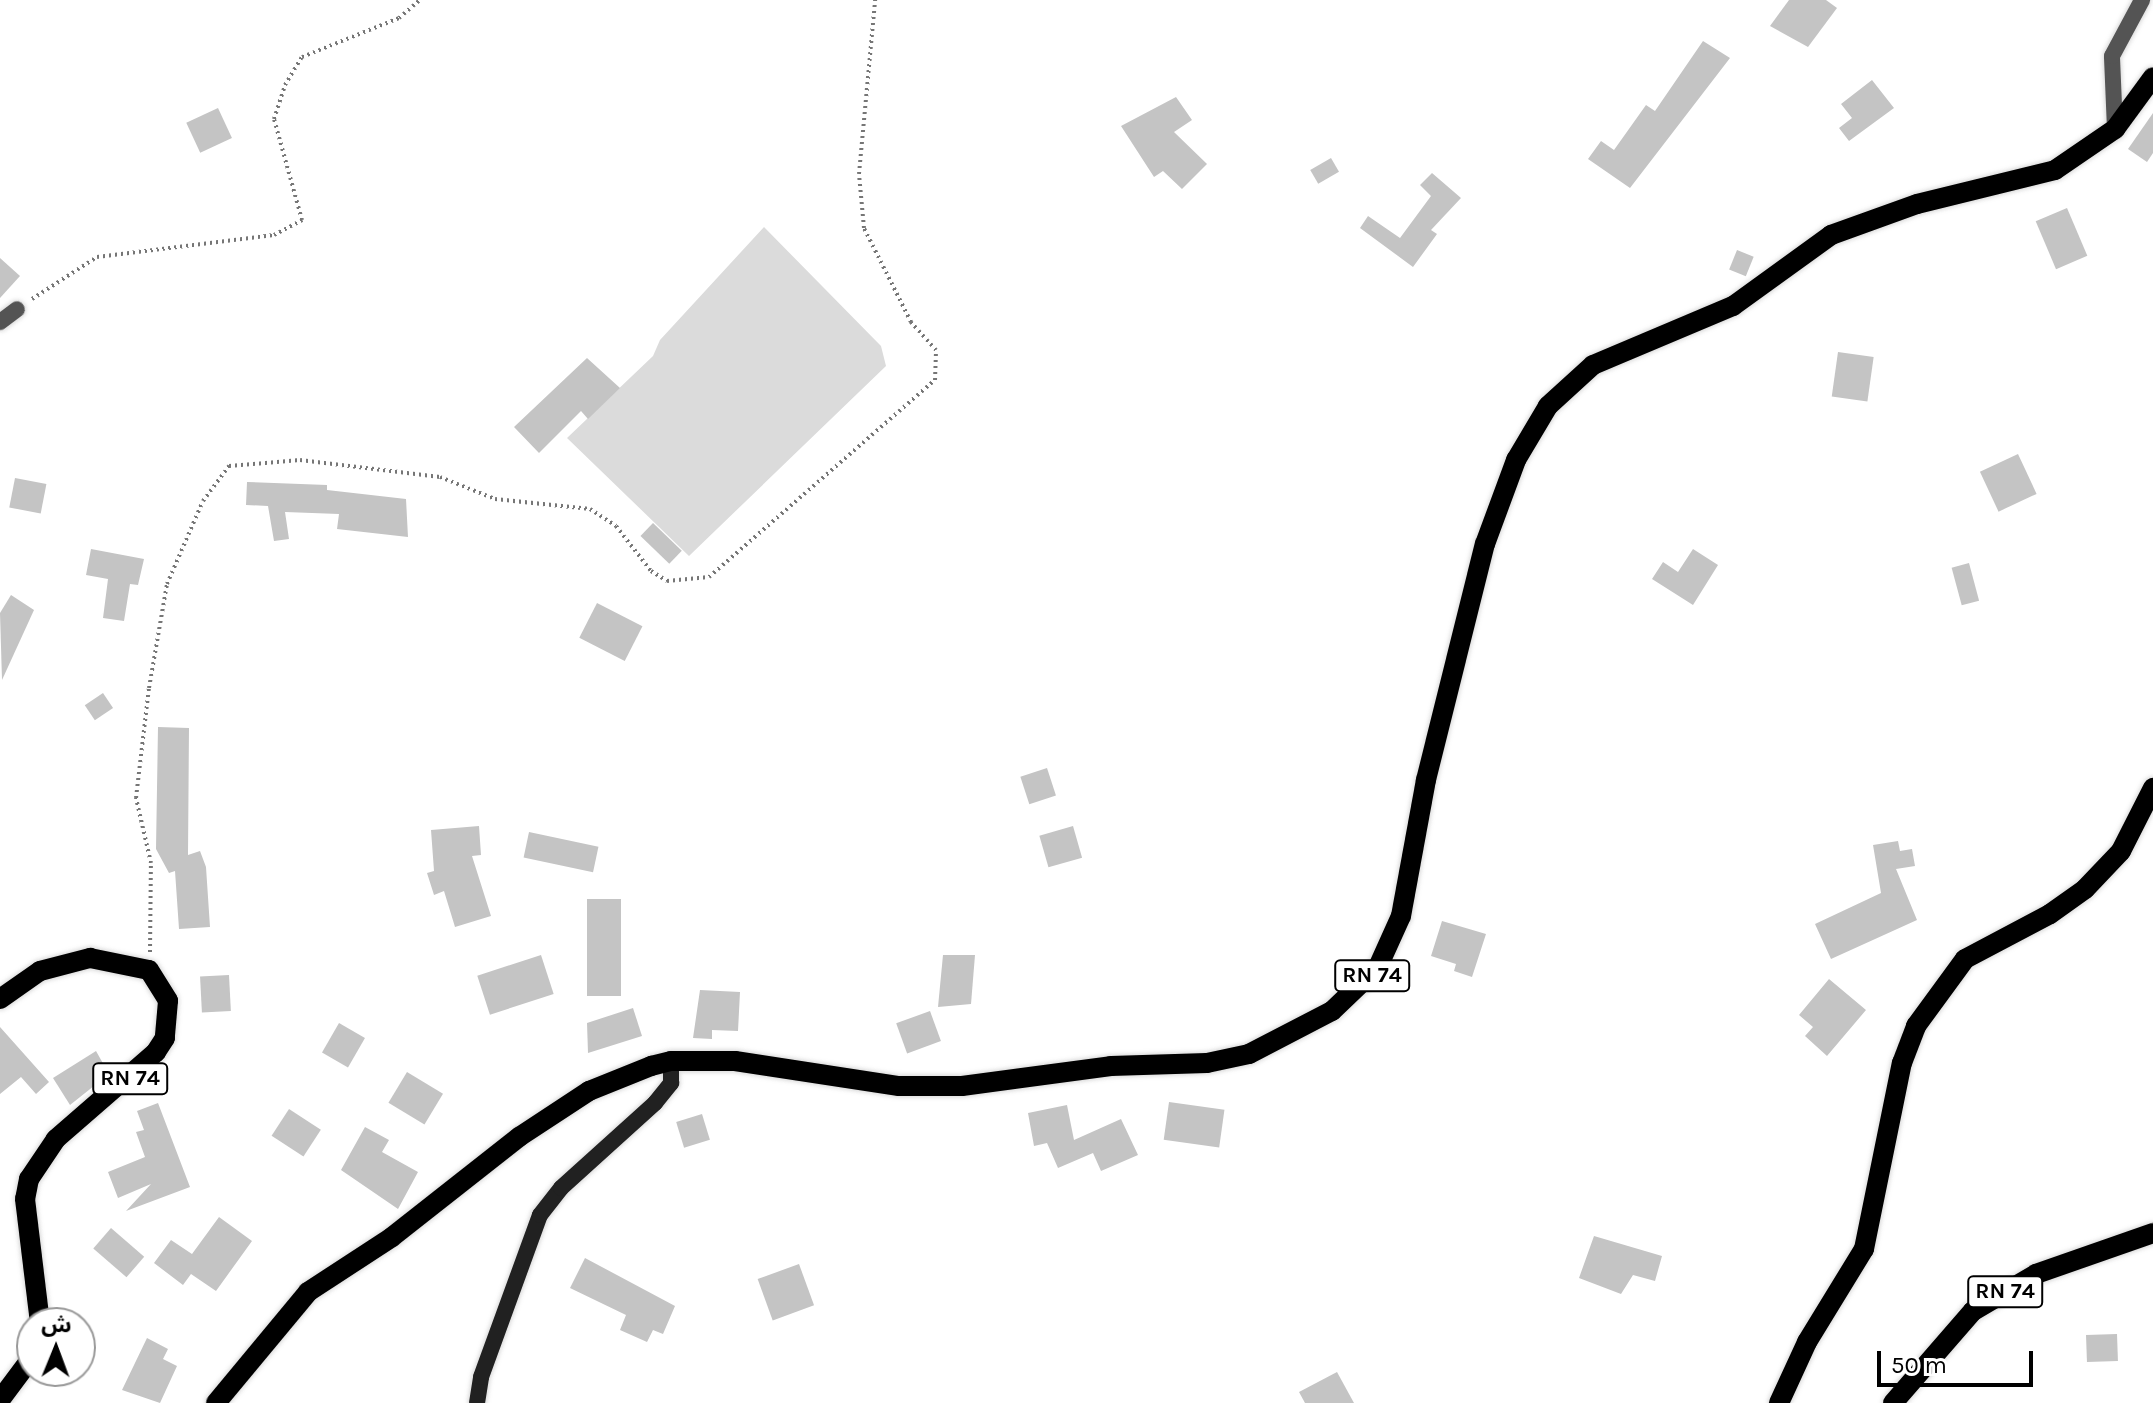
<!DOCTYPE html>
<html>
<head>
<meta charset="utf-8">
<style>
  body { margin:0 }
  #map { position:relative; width:2153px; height:1403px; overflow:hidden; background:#fff; font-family:Karla,"Noto Sans Arabic",sans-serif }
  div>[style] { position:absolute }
  .green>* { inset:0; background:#dbdbdb }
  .building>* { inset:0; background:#c4c4c4; transform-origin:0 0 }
  .path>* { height:4px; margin-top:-2px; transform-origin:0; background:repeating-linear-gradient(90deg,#767676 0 2px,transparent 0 6px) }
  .roads { filter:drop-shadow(0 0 2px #dbdbdb) drop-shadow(0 0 2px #dbdbdb) }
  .street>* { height:16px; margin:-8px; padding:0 8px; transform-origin:8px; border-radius:8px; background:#545454 }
  .secondary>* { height:16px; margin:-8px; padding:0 8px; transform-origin:8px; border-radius:8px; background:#212121 }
  .primary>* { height:20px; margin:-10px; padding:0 10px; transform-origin:10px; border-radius:10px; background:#000 }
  span { translate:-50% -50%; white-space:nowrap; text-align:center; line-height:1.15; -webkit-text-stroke:8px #fff; paint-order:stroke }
  .shield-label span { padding:2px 6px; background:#fff; border:2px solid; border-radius:6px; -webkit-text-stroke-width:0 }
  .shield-label { font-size:22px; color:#000; font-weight:700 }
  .north { position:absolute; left:16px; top:1307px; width:80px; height:80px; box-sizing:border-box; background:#fff; border:2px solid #999; border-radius:50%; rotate:1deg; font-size:22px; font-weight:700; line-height:32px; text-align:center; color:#000 }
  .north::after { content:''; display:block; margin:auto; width:28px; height:36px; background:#000; clip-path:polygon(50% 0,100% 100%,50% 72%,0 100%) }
  .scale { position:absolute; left:1877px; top:1351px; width:156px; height:36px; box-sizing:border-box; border:4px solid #000; border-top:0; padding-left:10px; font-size:24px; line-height:28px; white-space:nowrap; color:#000; -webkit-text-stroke:6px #fff; paint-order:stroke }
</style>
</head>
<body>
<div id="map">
  <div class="green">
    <i style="clip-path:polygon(764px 227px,881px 346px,886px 366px,689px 556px,567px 438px,653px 356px,660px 340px)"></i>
  </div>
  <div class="building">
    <i style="clip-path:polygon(1789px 0,1826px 0,1837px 8px,1808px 47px,1770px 26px)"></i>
    <i style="clip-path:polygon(1703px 41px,1730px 58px,1630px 188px,1588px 159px,1601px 141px,1614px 150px,1646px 105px,1655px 111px)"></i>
    <i style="clip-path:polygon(1872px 80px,1894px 108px,1849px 141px,1839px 128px,1852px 118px,1841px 104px)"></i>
    <i style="clip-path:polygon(1176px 97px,1192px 120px,1174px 132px,1207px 164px,1182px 189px,1163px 171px,1154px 177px,1121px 126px)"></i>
    <i style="left:218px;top:108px;width:33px;height:35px;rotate:65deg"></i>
    <i style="clip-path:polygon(2153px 113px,2153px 153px,2147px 162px,2128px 149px)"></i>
    <i style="left:1331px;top:158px;width:16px;height:24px;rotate:60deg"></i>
    <i style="clip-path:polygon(1432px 173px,1461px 198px,1431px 230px,1437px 234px,1413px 267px,1360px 228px,1368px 216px,1400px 238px,1431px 196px,1420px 185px)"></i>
    <i style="left:2067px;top:208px;width:52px;height:34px;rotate:67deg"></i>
    <i style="left:1737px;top:250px;width:18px;height:21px;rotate:22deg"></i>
    <i style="clip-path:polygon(0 258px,20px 276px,0 298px)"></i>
    <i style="left:1838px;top:352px;width:36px;height:45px;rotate:8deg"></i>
    <i style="clip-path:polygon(587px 358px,620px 388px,588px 419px,581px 411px,539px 453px,514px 427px)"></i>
    <i style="left:2018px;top:454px;width:44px;height:42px;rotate:65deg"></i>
    <i style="left:15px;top:478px;width:32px;height:30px;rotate:11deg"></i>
    <i style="clip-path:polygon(247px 482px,327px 485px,327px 490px,406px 499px,408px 537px,337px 529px,339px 514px,285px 512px,289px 539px,274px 541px,268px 506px,246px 505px)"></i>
    <i style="left:653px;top:523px;width:40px;height:18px;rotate:44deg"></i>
    <i style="clip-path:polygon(91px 549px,144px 559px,138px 585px,130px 584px,124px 621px,103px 618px,108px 579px,86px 575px)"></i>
    <i style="clip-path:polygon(1693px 549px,1718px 565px,1693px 605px,1652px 579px,1663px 562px,1678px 572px)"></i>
    <i style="left:1969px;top:563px;width:39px;height:18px;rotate:75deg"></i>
    <i style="clip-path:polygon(11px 595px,34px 610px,2px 680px,0 613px)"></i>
    <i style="left:597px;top:603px;width:51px;height:39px;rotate:27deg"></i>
    <i style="left:103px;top:693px;width:18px;height:22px;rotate:56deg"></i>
    <i style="clip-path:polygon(158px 727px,189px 728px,188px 855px,200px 851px,206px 867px,210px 927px,179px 929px,175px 871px,169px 873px,156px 849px)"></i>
    <i style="left:1047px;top:768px;width:29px;height:28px;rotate:72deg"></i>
    <i style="clip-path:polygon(479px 826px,481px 855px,472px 856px,491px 916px,455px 927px,444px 891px,434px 895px,427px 873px,434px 871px,431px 830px)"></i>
    <i style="left:1073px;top:826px;width:33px;height:35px;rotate:74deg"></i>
    <i style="left:529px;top:832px;width:71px;height:26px;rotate:12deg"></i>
    <i style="clip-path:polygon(1898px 841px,1900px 851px,1912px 849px,1915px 866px,1896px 869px,1917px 920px,1831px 959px,1815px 924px,1881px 893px,1873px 845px)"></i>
    <i style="left:587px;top:899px;width:34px;height:97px"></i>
    <i style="clip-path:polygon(1442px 921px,1486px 934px,1472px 977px,1454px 971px,1456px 964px,1431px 956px)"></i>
    <i style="left:541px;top:955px;width:41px;height:67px;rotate:72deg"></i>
    <i style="clip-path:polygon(943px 955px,975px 955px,971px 1004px,938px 1007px)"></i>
    <i style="left:229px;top:975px;width:36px;height:29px;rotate:87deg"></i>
    <i style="clip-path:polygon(1829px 979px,1866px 1010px,1827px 1056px,1805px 1036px,1813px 1027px,1799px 1015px)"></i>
    <i style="clip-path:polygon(700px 990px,740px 992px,738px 1031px,712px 1030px,712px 1039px,693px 1038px)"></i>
    <i style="clip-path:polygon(633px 1008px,642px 1036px,588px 1053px,587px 1023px)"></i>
    <i style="left:930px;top:1011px;width:32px;height:36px;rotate:70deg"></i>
    <i style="left:339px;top:1023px;width:30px;height:34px;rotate:30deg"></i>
    <i style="clip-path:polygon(0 1027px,49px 1082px,36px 1094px,21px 1077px,0 1094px)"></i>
    <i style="clip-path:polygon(96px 1051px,109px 1074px,70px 1105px,53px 1078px)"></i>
    <i style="left:407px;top:1072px;width:42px;height:36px;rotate:31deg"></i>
    <i style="left:1169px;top:1102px;width:56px;height:38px;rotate:8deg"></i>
    <i style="clip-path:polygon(158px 1103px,190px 1187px,126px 1211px,151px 1184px,118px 1198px,108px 1172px,145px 1157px,136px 1132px,144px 1130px,137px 1111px)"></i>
    <i style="clip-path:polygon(1067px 1105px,1074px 1140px,1121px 1119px,1138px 1155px,1101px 1171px,1093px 1153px,1058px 1168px,1047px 1143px,1034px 1146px,1028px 1113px)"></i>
    <i style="left:289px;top:1109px;width:38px;height:32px;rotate:33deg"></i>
    <i style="left:702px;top:1114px;width:27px;height:27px;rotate:73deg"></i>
    <i style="clip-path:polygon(365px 1127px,389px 1140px,382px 1152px,418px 1172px,398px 1209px,341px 1170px)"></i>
    <i style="clip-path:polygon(219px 1217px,252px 1241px,216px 1291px,191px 1274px,183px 1285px,154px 1263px,171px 1240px,192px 1254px)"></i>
    <i style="left:111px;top:1228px;width:44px;height:27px;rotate:41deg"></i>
    <i style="clip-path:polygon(1594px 1236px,1662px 1256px,1655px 1281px,1633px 1275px,1621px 1294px,1579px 1278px)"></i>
    <i style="clip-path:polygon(585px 1258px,675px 1306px,663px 1334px,653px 1330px,647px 1342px,620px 1330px,626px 1315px,570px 1288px)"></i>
    <i style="left:799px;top:1264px;width:44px;height:44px;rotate:70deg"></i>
    <i style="left:2117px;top:1334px;width:27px;height:31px;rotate:88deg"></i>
    <i style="clip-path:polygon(147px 1338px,168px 1349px,163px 1359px,177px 1366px,160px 1403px,122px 1390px)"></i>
    <i style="clip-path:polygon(1337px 1372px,1354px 1403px,1305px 1403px,1299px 1392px)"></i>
  </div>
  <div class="path">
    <i style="left:32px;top:299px;width:77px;rotate:-32.9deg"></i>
    <i style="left:97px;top:257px;width:178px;rotate:-7.1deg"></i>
    <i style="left:274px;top:235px;width:32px;rotate:-28deg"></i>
    <i style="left:302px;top:220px;width:105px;rotate:-105.5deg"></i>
    <i style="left:274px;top:119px;width:36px;rotate:-72deg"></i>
    <i style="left:285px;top:85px;width:33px;rotate:-59deg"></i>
    <i style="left:302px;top:57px;width:105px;rotate:-21.9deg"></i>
    <i style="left:399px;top:18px;width:28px;rotate:-41deg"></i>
    <i style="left:150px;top:952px;width:89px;rotate:-89.4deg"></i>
    <i style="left:151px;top:863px;width:67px;rotate:-103deg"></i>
    <i style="left:136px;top:798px;width:111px;rotate:-83.3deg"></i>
    <i style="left:149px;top:688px;width:106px;rotate:-80.2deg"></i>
    <i style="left:167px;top:584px;width:90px;rotate:-66.6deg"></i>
    <i style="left:203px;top:501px;width:44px;rotate:-53.4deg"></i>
    <i style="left:229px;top:466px;width:71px;rotate:-4.8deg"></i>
    <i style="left:300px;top:460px;width:141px;rotate:6.9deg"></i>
    <i style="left:440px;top:477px;width:59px;rotate:21.8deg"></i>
    <i style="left:495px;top:499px;width:96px;rotate:6deg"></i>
    <i style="left:590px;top:509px;width:31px;rotate:33deg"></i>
    <i style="left:616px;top:526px;width:57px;rotate:52.1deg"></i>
    <i style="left:651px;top:571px;width:19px;rotate:32deg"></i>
    <i style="left:667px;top:581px;width:42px;rotate:-5.4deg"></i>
    <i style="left:709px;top:577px;width:300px;rotate:-41.1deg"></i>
    <i style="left:935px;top:380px;width:30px;rotate:-88deg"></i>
    <i style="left:936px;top:350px;width:38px;rotate:-132deg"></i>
    <i style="left:911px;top:322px;width:105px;rotate:-116.6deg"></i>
    <i style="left:864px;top:228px;width:54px;rotate:-95.3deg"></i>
    <i style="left:859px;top:174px;width:175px;rotate:-84.7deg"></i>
  </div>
  <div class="roads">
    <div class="street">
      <i style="left:2115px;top:129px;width:73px;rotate:-92.4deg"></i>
      <i style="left:2112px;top:56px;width:64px;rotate:-61.8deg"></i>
      <i style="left:0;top:322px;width:21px;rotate:-37deg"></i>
    </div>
    <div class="secondary">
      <i style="left:477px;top:1403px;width:26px;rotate:-81deg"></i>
      <i style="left:481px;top:1377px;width:172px;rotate:-70deg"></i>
      <i style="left:540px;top:1215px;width:34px;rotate:-52deg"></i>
      <i style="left:561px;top:1188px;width:127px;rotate:-42.1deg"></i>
      <i style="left:655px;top:1103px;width:26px;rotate:-51deg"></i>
      <i style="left:671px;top:1083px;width:22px;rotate:-90deg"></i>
    </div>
    <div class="primary">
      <i style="left:0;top:999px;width:49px;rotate:-35deg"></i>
      <i style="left:40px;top:971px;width:52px;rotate:-14.6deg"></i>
      <i style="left:90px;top:958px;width:60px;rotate:11.5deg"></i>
      <i style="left:149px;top:970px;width:36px;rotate:58deg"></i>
      <i style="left:168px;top:1001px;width:37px;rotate:95deg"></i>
      <i style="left:165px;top:1038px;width:17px;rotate:123deg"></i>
      <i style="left:156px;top:1052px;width:133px;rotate:139deg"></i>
      <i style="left:56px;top:1139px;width:48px;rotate:124deg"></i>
      <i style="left:29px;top:1179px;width:20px;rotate:101deg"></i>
      <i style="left:25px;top:1199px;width:125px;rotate:83.1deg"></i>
      <i style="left:0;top:1400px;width:54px;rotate:-53.3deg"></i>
      <i style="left:216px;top:1403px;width:144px;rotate:-50.3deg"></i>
      <i style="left:308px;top:1292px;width:100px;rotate:-33.2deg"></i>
      <i style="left:392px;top:1237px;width:162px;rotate:-38.2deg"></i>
      <i style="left:519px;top:1137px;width:84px;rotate:-33.3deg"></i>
      <i style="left:589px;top:1091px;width:67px;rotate:-22deg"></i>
      <i style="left:651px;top:1066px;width:21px;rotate:-14deg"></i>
      <i style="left:671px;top:1061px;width:64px"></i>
      <i style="left:735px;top:1061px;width:166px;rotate:8.7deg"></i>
      <i style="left:899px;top:1086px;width:63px"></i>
      <i style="left:962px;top:1086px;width:150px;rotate:-7.6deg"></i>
      <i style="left:1111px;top:1066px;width:96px;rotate:-1.8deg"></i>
      <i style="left:1207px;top:1063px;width:43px;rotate:-12.1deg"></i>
      <i style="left:1249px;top:1054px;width:93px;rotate:-27.4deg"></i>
      <i style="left:1332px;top:1011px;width:64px;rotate:-43.7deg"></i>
      <i style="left:1378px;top:967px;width:56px;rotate:-65.7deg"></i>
      <i style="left:1401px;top:916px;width:138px;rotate:-79.6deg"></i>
      <i style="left:1426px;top:780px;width:243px;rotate:-76deg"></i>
      <i style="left:1485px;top:544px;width:90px;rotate:-69.7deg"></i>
      <i style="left:1516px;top:460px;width:63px;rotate:-59.3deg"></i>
      <i style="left:1548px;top:406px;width:61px;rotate:-42.3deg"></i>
      <i style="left:1593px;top:365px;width:152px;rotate:-22.9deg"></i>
      <i style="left:1733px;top:306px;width:121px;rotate:-35.9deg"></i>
      <i style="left:1831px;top:235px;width:91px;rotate:-19.8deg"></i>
      <i style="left:1917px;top:204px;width:142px;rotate:-13.8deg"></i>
      <i style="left:2055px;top:170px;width:73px;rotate:-34.3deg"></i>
      <i style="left:2115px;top:129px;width:64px;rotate:-53.8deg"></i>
      <i style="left:1779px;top:1403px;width:67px;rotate:-65.3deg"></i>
      <i style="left:1807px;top:1342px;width:109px;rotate:-58.5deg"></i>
      <i style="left:1864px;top:1249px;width:190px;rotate:-78.5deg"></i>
      <i style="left:1902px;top:1063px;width:40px;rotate:-69deg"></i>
      <i style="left:1916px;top:1026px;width:83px;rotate:-53.8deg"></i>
      <i style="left:1965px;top:959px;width:96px;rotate:-27.9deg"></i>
      <i style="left:2050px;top:914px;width:43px;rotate:-35.5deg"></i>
      <i style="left:2085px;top:889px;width:52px;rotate:-46.5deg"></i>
      <i style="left:2121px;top:851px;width:71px;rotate:-63.1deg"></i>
      <i style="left:1893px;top:1403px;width:122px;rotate:-49deg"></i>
      <i style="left:1973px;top:1311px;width:73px;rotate:-30.4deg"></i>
      <i style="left:2036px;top:1274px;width:124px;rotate:-19.3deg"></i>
    </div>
  </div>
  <div class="shield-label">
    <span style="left:1372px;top:976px">RN 74</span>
    <span style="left:130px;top:1079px">RN 74</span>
    <span style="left:2005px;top:1292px">RN 74</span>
  </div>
  <div class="north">ش</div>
  <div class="scale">50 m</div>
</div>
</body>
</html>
